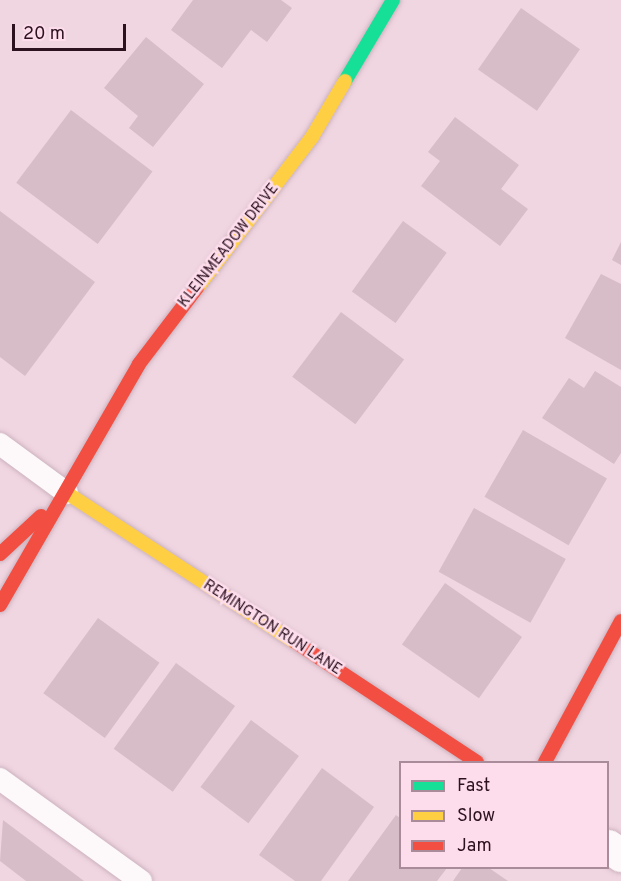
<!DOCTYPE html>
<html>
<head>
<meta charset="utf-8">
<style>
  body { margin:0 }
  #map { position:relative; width:621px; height:881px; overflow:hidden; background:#f0d6e1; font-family:Overpass,sans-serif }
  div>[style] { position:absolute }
  .building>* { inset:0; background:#d7bdc8; transform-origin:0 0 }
  .roads { filter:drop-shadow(0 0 2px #ccb2be) drop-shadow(0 0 2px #ccb2be) }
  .lane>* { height:22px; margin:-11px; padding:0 11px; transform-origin:11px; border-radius:11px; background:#fdf9fa }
  .street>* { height:33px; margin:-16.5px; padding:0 16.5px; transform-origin:16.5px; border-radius:16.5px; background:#fdf9fa }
  .fast>* { height:14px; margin:-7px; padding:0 7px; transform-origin:7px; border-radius:7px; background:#16e098 }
  .slow>* { height:14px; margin:-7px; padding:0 7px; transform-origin:7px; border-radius:7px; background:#ffcf43 }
  .jam>* { height:14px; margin:-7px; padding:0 7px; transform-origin:7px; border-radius:7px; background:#f24e42 }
  span { translate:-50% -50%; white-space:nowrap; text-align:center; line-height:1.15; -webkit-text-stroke:5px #fdddeb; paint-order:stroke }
  .street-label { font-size:15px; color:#2c111f }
  .legend { position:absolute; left:399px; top:761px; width:210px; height:108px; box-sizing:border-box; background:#fdddeb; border:2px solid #a98b99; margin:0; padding:8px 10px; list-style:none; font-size:18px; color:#2c111f }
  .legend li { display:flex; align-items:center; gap:12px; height:30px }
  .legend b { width:30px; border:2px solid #a98b99 }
  .scale { position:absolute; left:12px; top:24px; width:114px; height:27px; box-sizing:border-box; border:3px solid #2c111f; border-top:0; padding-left:8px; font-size:18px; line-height:21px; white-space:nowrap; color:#2c111f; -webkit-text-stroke:4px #fdddeb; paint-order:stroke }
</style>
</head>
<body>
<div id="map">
  <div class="building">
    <i style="clip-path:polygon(193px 0,281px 0,292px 8px,267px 42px,251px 30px,222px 68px,171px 30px)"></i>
    <i style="left:521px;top:8px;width:72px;height:75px;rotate:35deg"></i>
    <i style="clip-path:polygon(146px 37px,204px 84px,153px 147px,129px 128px,138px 116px,104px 88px)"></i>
    <i style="left:71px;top:110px;width:102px;height:91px;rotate:37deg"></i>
    <i style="clip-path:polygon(455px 117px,519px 165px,501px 189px,528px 209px,500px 246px,421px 186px,440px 161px,428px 152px)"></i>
    <i style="clip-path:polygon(0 211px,95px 282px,25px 376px,0 357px)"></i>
    <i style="left:403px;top:221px;width:54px;height:87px;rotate:36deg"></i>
    <i style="clip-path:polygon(621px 242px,621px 265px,612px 260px)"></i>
    <i style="clip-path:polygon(601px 274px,621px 284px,621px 370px,565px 338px)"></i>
    <i style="left:341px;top:312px;width:79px;height:81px;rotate:37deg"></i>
    <i style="clip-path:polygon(595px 371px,621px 387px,621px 453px,614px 464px,542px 418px,569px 378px,584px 388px)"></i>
    <i style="left:523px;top:430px;width:97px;height:77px;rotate:30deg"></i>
    <i style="left:474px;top:508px;width:105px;height:73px;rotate:29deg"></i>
    <i style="left:445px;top:583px;width:94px;height:75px;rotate:35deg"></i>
    <i style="left:98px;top:618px;width:76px;height:93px;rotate:36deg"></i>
    <i style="left:176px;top:663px;width:73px;height:106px;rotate:36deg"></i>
    <i style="left:251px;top:720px;width:60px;height:84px;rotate:37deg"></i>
    <i style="clip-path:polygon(322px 768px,374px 807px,321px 881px,295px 881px,259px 855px)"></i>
    <i style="clip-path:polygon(396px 815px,400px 818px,400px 868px,447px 868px,437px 881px,348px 881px)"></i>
    <i style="clip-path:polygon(3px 820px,84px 881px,26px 881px,0 861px)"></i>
    <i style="clip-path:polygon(462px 868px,489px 868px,508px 881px,453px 881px)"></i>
  </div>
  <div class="roads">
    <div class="lane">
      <i style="left:0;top:444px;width:83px;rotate:36.2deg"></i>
      <i style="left:0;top:779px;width:174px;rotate:35.9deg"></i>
    </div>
    <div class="street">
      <i style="left:608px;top:846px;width:16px;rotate:35deg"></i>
    </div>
    <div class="fast">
      <i style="left:345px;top:81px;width:94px;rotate:-59.3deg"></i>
    </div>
    <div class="slow">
      <i style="left:197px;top:288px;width:190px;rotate:-52.7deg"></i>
      <i style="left:312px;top:137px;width:65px;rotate:-59.5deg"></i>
      <i style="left:67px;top:493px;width:272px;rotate:33.2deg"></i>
    </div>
    <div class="jam">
      <i style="left:0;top:554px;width:56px;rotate:-42.8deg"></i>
      <i style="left:0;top:605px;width:278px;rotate:-60deg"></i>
      <i style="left:139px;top:364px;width:96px;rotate:-52.7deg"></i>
      <i style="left:295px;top:642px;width:218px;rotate:33.4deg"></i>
      <i style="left:545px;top:762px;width:160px;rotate:-61.7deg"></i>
    </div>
  </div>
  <div class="street-label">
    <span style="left:229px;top:246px;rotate:-52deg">KLEINMEADOW DRIVE</span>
    <span style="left:272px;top:628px;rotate:33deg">REMINGTON RUN LANE</span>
  </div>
  <ul class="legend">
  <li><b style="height:8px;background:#16e098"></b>Fast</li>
  <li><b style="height:8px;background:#ffcf43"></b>Slow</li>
  <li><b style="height:8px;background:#f24e42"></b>Jam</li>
  </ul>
  <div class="scale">20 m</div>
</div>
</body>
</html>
